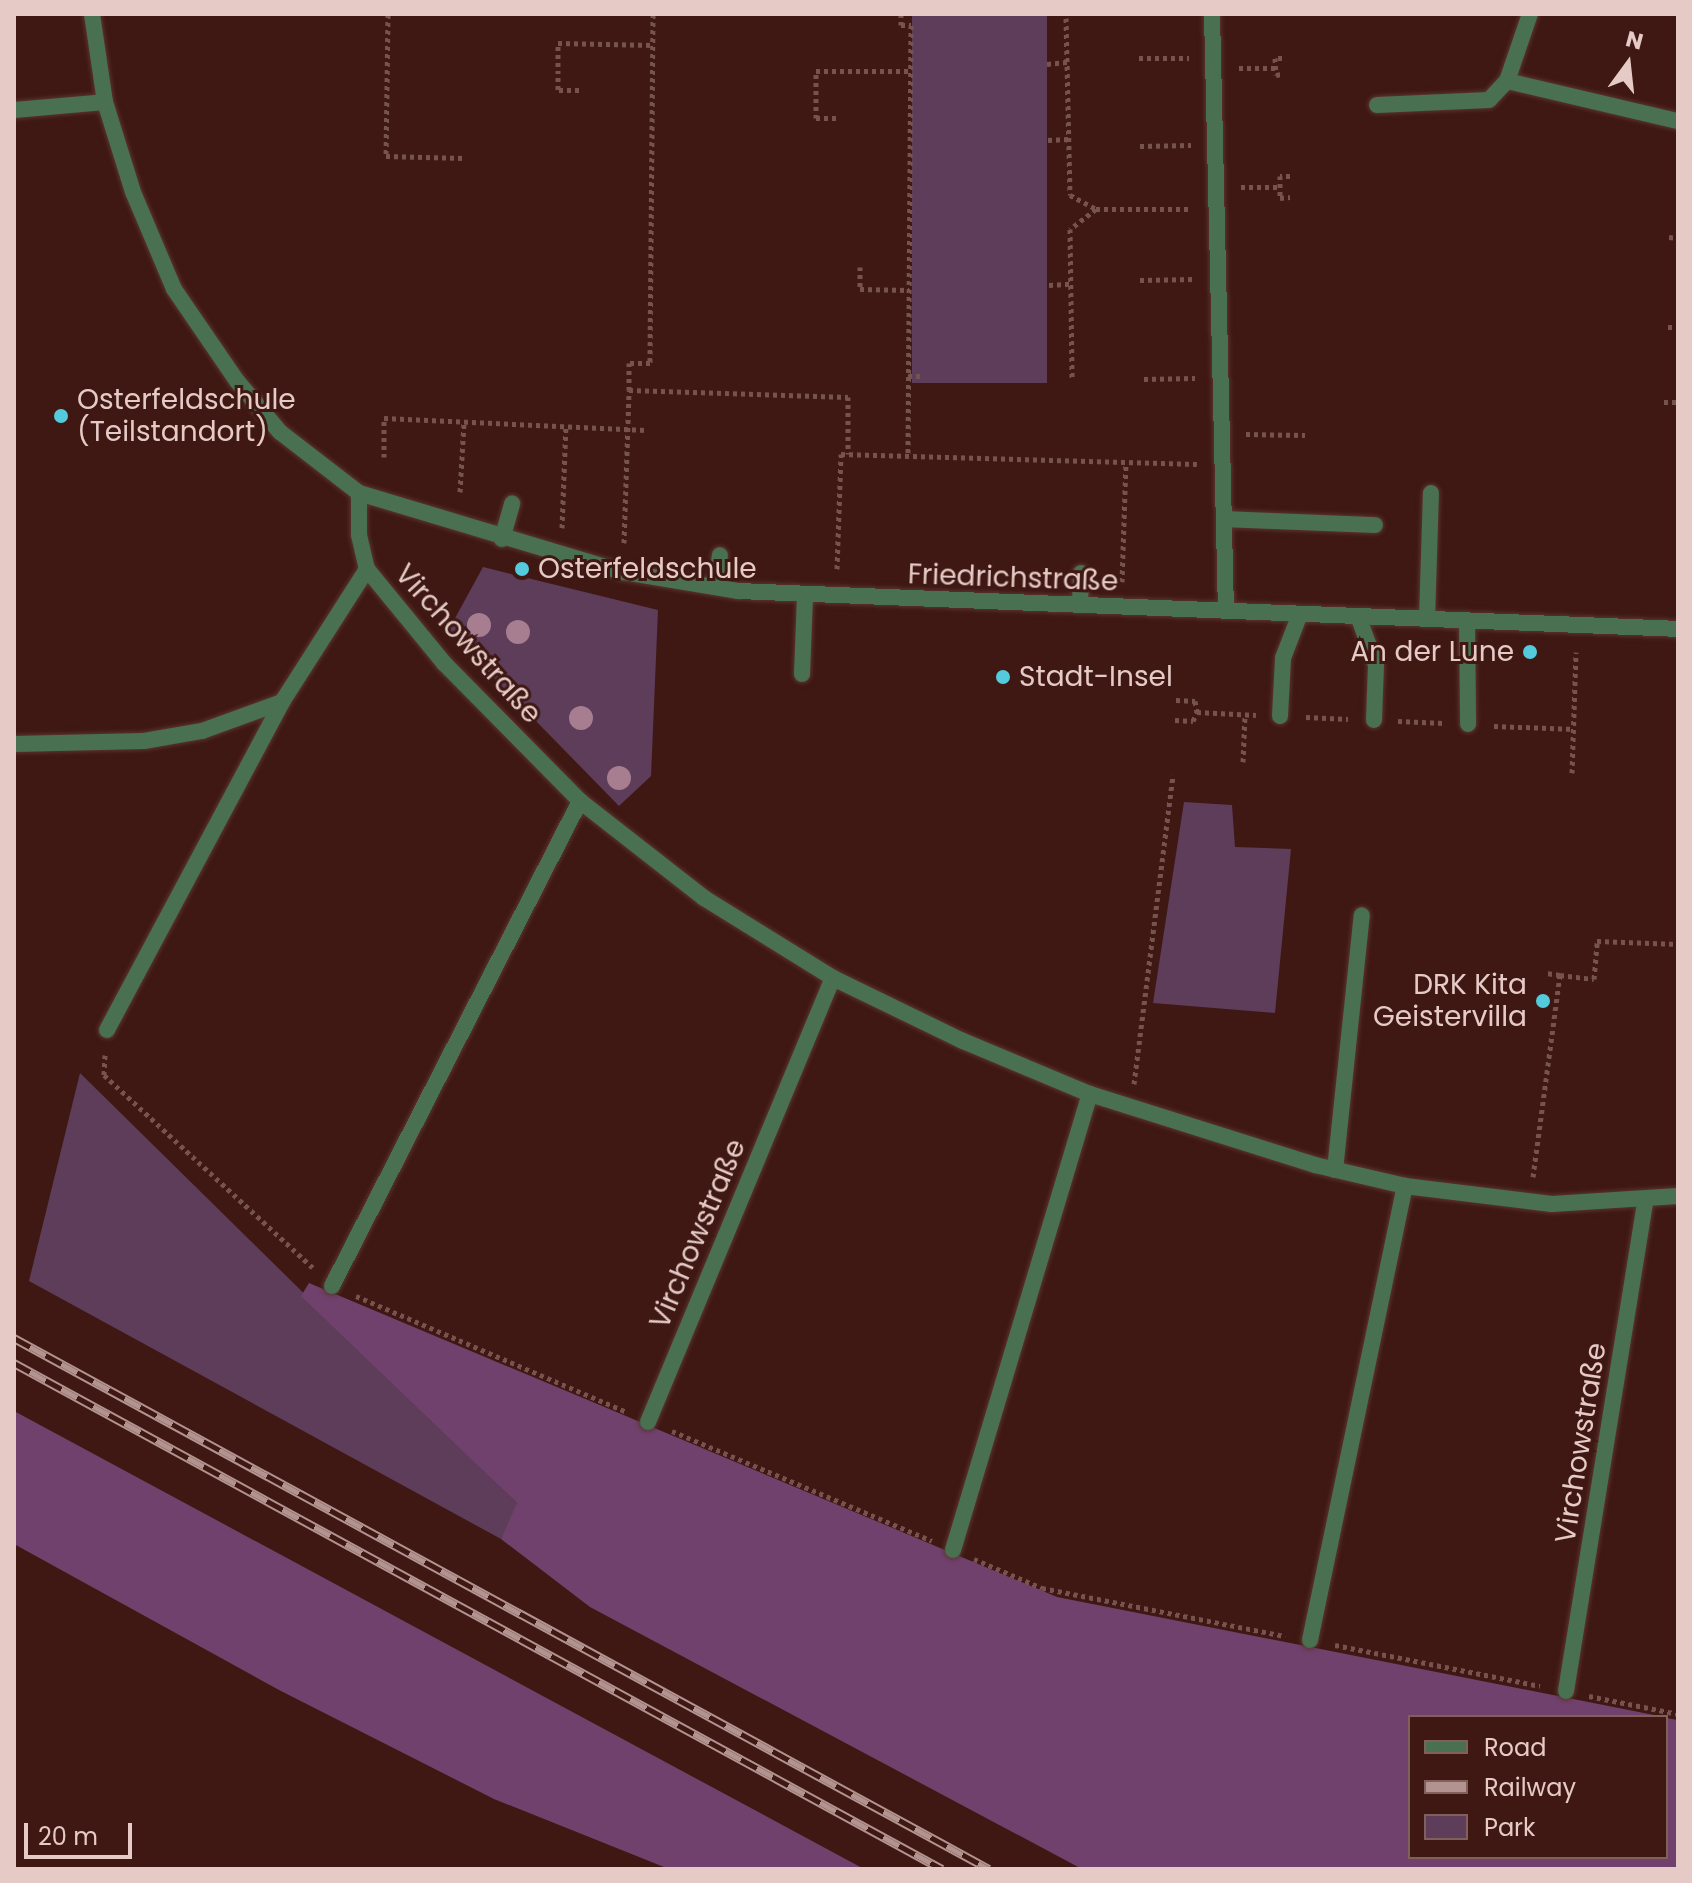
<!DOCTYPE html>
<html>
<head>
<meta charset="utf-8">
<style>
  body { margin:0 }
  #map { position:relative; width:1692px; height:1883px; overflow:hidden; background:#3f1813; font-family:Poppins,sans-serif }
  div>[style] { position:absolute }
  .green>* { inset:0; background:#5d3d5a; transform-origin:0 0 }
  .forest>* { inset:0; background:#71416d }
  .path>* { height:5px; margin-top:-2.5px; transform-origin:0; background:repeating-linear-gradient(90deg,#76534e 0 4px,transparent 0 8px) }
  .roads { filter:drop-shadow(0 0 2px #5a3430) drop-shadow(0 0 2px #5a3430) }
  .lane>* { height:16px; margin:-8px; padding:0 8px; transform-origin:8px; border-radius:8px; background:#497151 }
  .street>* { height:16px; margin:-8px; padding:0 8px; transform-origin:8px; border-radius:8px; background:#497151 }
  .rail>* { height:9px; margin-top:-4.5px; transform-origin:0; background:repeating-linear-gradient(90deg,#3f1813 0 18px,#b2938f 0 36px); box-sizing:border-box; border-block:2px solid #b2938f }
  .trees>* { width:24px; height:24px; margin:-12px; border-radius:50%; background:#a77d90 }
  .dots>* { width:22px; height:22px; translate:-50% -50%; box-sizing:border-box; border:4px solid #3f1813; border-radius:50% }
  span { translate:-50% -50%; white-space:nowrap; text-align:center; line-height:1.15; -webkit-text-stroke:6px #3f1813; paint-order:stroke }
  .poi-label { font-size:28px; color:#e5cac6 }
  .left { translate:0 -50%; text-align:left }
  .right { translate:-100% -50%; text-align:right }
  .street-label { font-size:28px; color:#e5cac6 }
  .frame { position:absolute; inset:0; border:16px solid #e5cac6; pointer-events:none }
  .legend { position:absolute; left:1408px; top:1715px; width:260px; height:144px; box-sizing:border-box; background:#3f1813; border:2px solid #815f5b; margin:0; padding:10px 14px; list-style:none; font-size:24px; color:#e5cac6 }
  .legend li { display:flex; align-items:center; gap:16px; height:40px }
  .legend b { width:40px; border:2px solid #815f5b }
  .north { position:absolute; left:1588px; top:24px; width:80px; height:80px; -webkit-text-stroke:6px #3f1813; paint-order:stroke; rotate:15deg; font-size:22px; font-weight:700; line-height:32px; text-align:center; color:#e5cac6 }
  .north::after { content:''; display:block; margin:auto; width:28px; height:36px; background:#e5cac6; clip-path:polygon(50% 0,100% 100%,50% 72%,0 100%) }
  .scale { position:absolute; left:24px; top:1823px; width:108px; height:36px; box-sizing:border-box; border:4px solid #e5cac6; border-top:0; padding-left:10px; font-size:24px; line-height:28px; white-space:nowrap; color:#e5cac6; -webkit-text-stroke:6px #3f1813; paint-order:stroke }
</style>
</head>
<body>
<div id="map">
  <div class="green">
    <i style="left:912px;top:14px;width:135px;height:369px"></i>
    <i style="clip-path:polygon(483px 567px,658px 610px,651px 776px,619px 806px,448px 631px)"></i>
    <i style="clip-path:polygon(1184px 802px,1232px 805px,1235px 847px,1291px 849px,1275px 1013px,1153px 1003px)"></i>
    <i style="clip-path:polygon(80px 1073px,518px 1504px,501px 1539px,29px 1281px)"></i>
  </div>
  <div class="forest">
    <i style="clip-path:polygon(309px 1283px,1057px 1597px,1664px 1717px,1410px 1717px,1410px 1857px,1666px 1857px,1666px 1718px,1678px 1720px,1678px 1869px,1082px 1869px,590px 1607px,501px 1539px,517px 1503px,301px 1296px)"></i>
    <i style="clip-path:polygon(14px 1411px,864px 1869px,669px 1869px,494px 1799px,279px 1690px,14px 1544px)"></i>
  </div>
  <div class="path">
    <i style="left:388px;top:14px;width:142px;rotate:90.8deg"></i>
    <i style="left:386px;top:156px;width:78px;rotate:1.5deg"></i>
    <i style="left:653px;top:14px;width:349px;rotate:90.5deg"></i>
    <i style="left:650px;top:363px;width:21px;rotate:180deg"></i>
    <i style="left:629px;top:363px;width:27px;rotate:90deg"></i>
    <i style="left:629px;top:390px;width:219px;rotate:1.8deg"></i>
    <i style="left:848px;top:397px;width:57px;rotate:90deg"></i>
    <i style="left:901px;top:14px;width:11px;rotate:90deg"></i>
    <i style="left:901px;top:25px;width:10px"></i>
    <i style="left:911px;top:25px;width:432px;rotate:90.4deg"></i>
    <i style="left:1066px;top:18px;width:177px;rotate:88.7deg"></i>
    <i style="left:1070px;top:195px;width:30px;rotate:28deg"></i>
    <i style="left:1096px;top:209px;width:33px;rotate:142deg"></i>
    <i style="left:1070px;top:229px;width:150px;rotate:89.2deg"></i>
    <i style="left:1139px;top:58px;width:50px"></i>
    <i style="left:1282px;top:58px;width:7px;rotate:180deg"></i>
    <i style="left:1275px;top:58px;width:17px;rotate:87deg"></i>
    <i style="left:1276px;top:75px;width:6px;rotate:-9deg"></i>
    <i style="left:1047px;top:64px;width:20px;rotate:-6deg"></i>
    <i style="left:1239px;top:68px;width:37px"></i>
    <i style="left:579px;top:90px;width:21px;rotate:180deg"></i>
    <i style="left:558px;top:90px;width:47px;rotate:-90deg"></i>
    <i style="left:558px;top:43px;width:95px;rotate:1.2deg"></i>
    <i style="left:836px;top:118px;width:20px;rotate:180deg"></i>
    <i style="left:816px;top:118px;width:47px;rotate:-90deg"></i>
    <i style="left:816px;top:71px;width:94px"></i>
    <i style="left:1048px;top:140px;width:21px;rotate:-3deg"></i>
    <i style="left:1140px;top:146px;width:51px;rotate:-1.1deg"></i>
    <i style="left:1290px;top:176px;width:10px;rotate:180deg"></i>
    <i style="left:1280px;top:176px;width:22px;rotate:90deg"></i>
    <i style="left:1280px;top:198px;width:10px;rotate:-6deg"></i>
    <i style="left:1241px;top:187px;width:39px"></i>
    <i style="left:1096px;top:209px;width:96px"></i>
    <i style="left:1669px;top:237px;width:9px;rotate:6deg"></i>
    <i style="left:860px;top:267px;width:22px;rotate:90deg"></i>
    <i style="left:860px;top:289px;width:49px;rotate:1.2deg"></i>
    <i style="left:1140px;top:280px;width:55px;rotate:-1deg"></i>
    <i style="left:1049px;top:285px;width:22px;rotate:-3deg"></i>
    <i style="left:1668px;top:327px;width:10px"></i>
    <i style="left:908px;top:376px;width:16px"></i>
    <i style="left:1144px;top:379px;width:51px;rotate:-1.1deg"></i>
    <i style="left:1664px;top:402px;width:14px"></i>
    <i style="left:1246px;top:434px;width:59px;rotate:1deg"></i>
    <i style="left:384px;top:457px;width:39px;rotate:-90deg"></i>
    <i style="left:384px;top:418px;width:262px;rotate:2.6deg"></i>
    <i style="left:460px;top:492px;width:70px;rotate:-86.7deg"></i>
    <i style="left:562px;top:528px;width:102px;rotate:-87.8deg"></i>
    <i style="left:624px;top:543px;width:153px;rotate:-88.1deg"></i>
    <i style="left:837px;top:569px;width:115px;rotate:-88deg"></i>
    <i style="left:841px;top:454px;width:356px;rotate:1.6deg"></i>
    <i style="left:1122px;top:582px;width:119px;rotate:-88.1deg"></i>
    <i style="left:1176px;top:700px;width:19px;rotate:3deg"></i>
    <i style="left:1195px;top:701px;width:11px;rotate:80deg"></i>
    <i style="left:1197px;top:712px;width:59px;rotate:2.9deg"></i>
    <i style="left:1306px;top:717px;width:42px;rotate:2.7deg"></i>
    <i style="left:1175px;top:720px;width:18px;rotate:3deg"></i>
    <i style="left:1193px;top:721px;width:10px;rotate:-66deg"></i>
    <i style="left:1398px;top:721px;width:46px;rotate:2.5deg"></i>
    <i style="left:1494px;top:726px;width:80px;rotate:2.1deg"></i>
    <i style="left:1243px;top:762px;width:47px;rotate:-87.6deg"></i>
    <i style="left:1572px;top:773px;width:121px;rotate:-88.1deg"></i>
    <i style="left:1560px;top:975px;width:34px;rotate:7deg"></i>
    <i style="left:1594px;top:979px;width:38px;rotate:-85deg"></i>
    <i style="left:1597px;top:941px;width:81px;rotate:2.1deg"></i>
    <i style="left:105px;top:1055px;width:20px;rotate:93deg"></i>
    <i style="left:104px;top:1075px;width:286px;rotate:42.7deg"></i>
    <i style="left:1134px;top:1084px;width:312px;rotate:-82.8deg"></i>
    <i style="left:1533px;top:1177px;width:204px;rotate:-82.4deg"></i>
    <i style="left:1560px;top:975px;width:14px;rotate:-172deg"></i>
    <i style="left:356px;top:1296px;width:294px;rotate:23.2deg"></i>
    <i style="left:672px;top:1431px;width:282px;rotate:22.9deg"></i>
    <i style="left:974px;top:1559px;width:74px;rotate:23.1deg"></i>
    <i style="left:1042px;top:1588px;width:248px;rotate:11.2deg"></i>
    <i style="left:1335px;top:1645px;width:209px;rotate:11.3deg"></i>
    <i style="left:1589px;top:1696px;width:91px;rotate:11.4deg"></i>
  </div>
  <div class="roads">
    <div class="lane">
      <i style="left:1507px;top:81px;width:71px;rotate:-71.1deg"></i>
      <i style="left:1377px;top:105px;width:112px;rotate:-2.6deg"></i>
      <i style="left:1489px;top:100px;width:26px;rotate:-47deg"></i>
      <i style="left:1507px;top:81px;width:176px;rotate:13.2deg"></i>
      <i style="left:1224px;top:519px;width:151px;rotate:2.3deg"></i>
      <i style="left:502px;top:539px;width:37px;rotate:-74deg"></i>
      <i style="left:716px;top:587px;width:32px;rotate:-83deg"></i>
      <i style="left:1080px;top:605px;width:32px;rotate:-88deg"></i>
      <i style="left:1358px;top:616px;width:52px;rotate:69.8deg"></i>
      <i style="left:1376px;top:665px;width:55px;rotate:92.1deg"></i>
      <i style="left:1427px;top:619px;width:126px;rotate:-88.2deg"></i>
      <i style="left:1467px;top:621px;width:103px;rotate:89.4deg"></i>
      <i style="left:802px;top:674px;width:78px;rotate:-87.8deg"></i>
      <i style="left:1280px;top:716px;width:58px;rotate:-87deg"></i>
      <i style="left:1283px;top:658px;width:47px;rotate:-68.9deg"></i>
      <i style="left:1335px;top:1170px;width:256px;rotate:-84deg"></i>
      <i style="left:332px;top:1286px;width:545px;rotate:-62.92deg"></i>
      <i style="left:648px;top:1422px;width:481px;rotate:-67.4deg"></i>
      <i style="left:953px;top:1550px;width:476px;rotate:-73.3deg"></i>
      <i style="left:1310px;top:1640px;width:464px;rotate:-78.2deg"></i>
      <i style="left:1566px;top:1691px;width:495px;rotate:-80.8deg"></i>
    </div>
    <div class="street">
      <i style="left:92px;top:14px;width:89px;rotate:81.6deg"></i>
      <i style="left:105px;top:102px;width:94px;rotate:72.7deg"></i>
      <i style="left:133px;top:192px;width:105px;rotate:67.1deg"></i>
      <i style="left:174px;top:289px;width:112px;rotate:55.6deg"></i>
      <i style="left:237px;top:381px;width:67px;rotate:49.9deg"></i>
      <i style="left:280px;top:432px;width:100px;rotate:37.7deg"></i>
      <i style="left:359px;top:493px;width:276px;rotate:16.7deg"></i>
      <i style="left:623px;top:572px;width:117px;rotate:9.4deg"></i>
      <i style="left:738px;top:591px;width:941px;rotate:2.31deg"></i>
      <i style="left:1212px;top:14px;width:597px;rotate:88.66deg"></i>
      <i style="left:14px;top:110px;width:91px;rotate:-5deg"></i>
      <i style="left:359px;top:493px;width:42px;rotate:90deg"></i>
      <i style="left:359px;top:535px;width:35px;rotate:77deg"></i>
      <i style="left:367px;top:569px;width:122px;rotate:50.7deg"></i>
      <i style="left:444px;top:663px;width:194px;rotate:45.4deg"></i>
      <i style="left:580px;top:801px;width:157px;rotate:38deg"></i>
      <i style="left:704px;top:898px;width:152px;rotate:31.8deg"></i>
      <i style="left:833px;top:978px;width:144px;rotate:25.9deg"></i>
      <i style="left:963px;top:1041px;width:138px;rotate:22.7deg"></i>
      <i style="left:1090px;top:1094px;width:236px;rotate:17.5deg"></i>
      <i style="left:1315px;top:1165px;width:92px;rotate:13.1deg"></i>
      <i style="left:1405px;top:1186px;width:148px;rotate:7deg"></i>
      <i style="left:1552px;top:1204px;width:126px;rotate:-3.6deg"></i>
      <i style="left:14px;top:744px;width:130px;rotate:-1.3deg"></i>
      <i style="left:144px;top:741px;width:59px;rotate:-9.8deg"></i>
      <i style="left:202px;top:731px;width:85px;rotate:-19.9deg"></i>
      <i style="left:107px;top:1030px;width:372px;rotate:-61.9deg"></i>
      <i style="left:282px;top:702px;width:158px;rotate:-57.4deg"></i>
    </div>
  </div>
  <div class="rail">
    <i style="left:14px;top:1338px;width:1110px;rotate:28.57deg"></i>
    <i style="left:14px;top:1363px;width:1057px;rotate:28.6deg"></i>
  </div>
  <div class="trees">
    <i style="left:479px;top:625px"></i>
    <i style="left:518px;top:632px"></i>
    <i style="left:581px;top:718px"></i>
    <i style="left:619px;top:778px"></i>
  </div>
  <div class="dots">
    <i style="left:61px;top:416px;background:#54cadd"></i>
    <i style="left:522px;top:569px;background:#54cadd"></i>
    <i style="left:1530px;top:652px;background:#54cadd"></i>
    <i style="left:1003px;top:677px;background:#54cadd"></i>
    <i style="left:1543px;top:1001px;background:#54cadd"></i>
  </div>
  <div class="poi-label">
    <span class="left" style="left:77px;top:416px">Osterfeldschule<br>(Teilstandort)</span>
    <span class="left" style="left:538px;top:569px">Osterfeldschule</span>
    <span class="right" style="left:1514px;top:652px">An der Lune</span>
    <span class="left" style="left:1019px;top:677px">Stadt-Insel</span>
    <span class="right" style="left:1527px;top:1001px">DRK Kita<br>Geistervilla</span>
  </div>
  <div class="street-label">
    <span style="left:1013px;top:578px;rotate:2deg">Friedrichstraße</span>
    <span style="left:468px;top:644px;rotate:48deg">Virchowstraße</span>
    <span style="left:698px;top:1234px;rotate:-67deg">Virchowstraße</span>
    <span style="left:1581px;top:1443px;rotate:-81deg">Virchowstraße</span>
  </div>
  <div class="frame"></div>
  <ul class="legend">
  <li><b style="height:10px;background:#497151"></b>Road</li>
  <li><b style="height:10px;background:#b2938f"></b>Railway</li>
  <li><b style="height:22px;background:#5d3d5a"></b>Park</li>
  </ul>
  <div class="north">N</div>
  <div class="scale">20 m</div>
</div>
</body>
</html>
